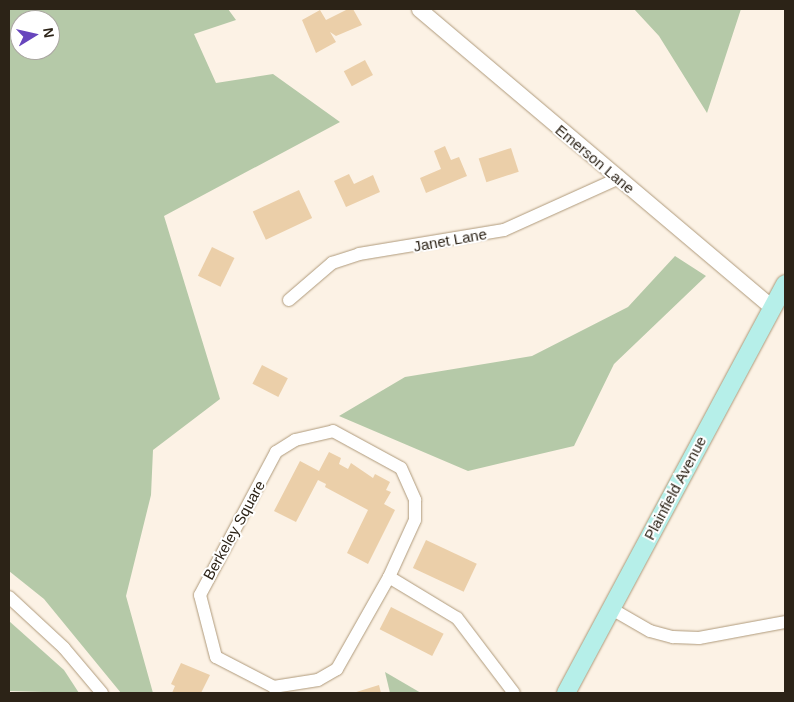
<!DOCTYPE html>
<html>
<head>
<meta charset="utf-8">
<style>
  body { margin:0 }
  #map { position:relative; width:794px; height:702px; overflow:hidden; background:#fcf2e5; font-family:Arial,sans-serif }
  div>[style] { position:absolute }
  .green>* { inset:0; background:#b5c9a8 }
  .building>* { inset:0; background:#ebcfa9; transform-origin:0 0 }
  .roads { filter:drop-shadow(0 0 1px #af9a7b) drop-shadow(0 0 1px #af9a7b) }
  .minor>* { height:12px; margin:-6px; padding:0 6px; transform-origin:6px; border-radius:6px; background:#fff }
  .tertiary>* { height:15px; margin:-7.5px; padding:0 7.5px; transform-origin:7.5px; border-radius:7.5px; background:#fff }
  .secondary>* { height:18px; margin:-9px; padding:0 9px; transform-origin:9px; border-radius:9px; background:#b6efe9 }
  span { translate:-50% -50%; white-space:nowrap; text-align:center; line-height:1.15; -webkit-text-stroke:4px #fff; paint-order:stroke }
  .street-label { font-size:15px; color:#2c2317 }
  .frame { position:absolute; inset:0; border:10px solid #2c2317; pointer-events:none }
  .north { position:absolute; left:10px; top:10px; width:50px; height:50px; box-sizing:border-box; background:#fff; border:1px solid #aba7a2; border-radius:50%; rotate:81deg; font-size:14px; font-weight:700; line-height:20px; text-align:center; color:#2c2317 }
  .north::after { content:''; display:block; margin:auto; width:18px; height:22px; background:#6745bd; clip-path:polygon(50% 0,100% 100%,50% 72%,0 100%) }
</style>
</head>
<body>
<div id="map">
  <div class="green">
    <i style="clip-path:polygon(evenodd,9px 9px,228px 9px,236px 20px,194px 34px,216px 83px,273px 74px,340px 122px,164px 216px,220px 399px,153px 450px,151px 495px,126px 596px,153px 693px,121px 693px,44px 599px,9px 571px,9px 9px,20px 20px,50px 20px,50px 50px,20px 50px,20px 20px)"></i>
    <i style="clip-path:polygon(634px 9px,741px 9px,707px 113px,659px 36px)"></i>
    <i style="clip-path:polygon(675px 256px,706px 276px,614px 364px,574px 446px,468px 471px,339px 416px,405px 377px,532px 356px,628px 307px)"></i>
    <i style="clip-path:polygon(9px 621px,64px 670px,79px 693px,9px 691px)"></i>
    <i style="clip-path:polygon(385px 672px,421px 693px,390px 693px)"></i>
  </div>
  <div class="building">
    <i style="clip-path:polygon(348px 9px,353px 9px,362px 25px,336px 36px,330px 32px,336px 42px,316px 53px,302px 20px,320px 10px,326px 20px)"></i>
    <i style="left:365px;top:60px;width:17px;height:24px;rotate:62deg"></i>
    <i style="clip-path:polygon(445px 146px,451px 160px,459px 157px,467px 176px,426px 193px,420px 178px,441px 169px,434px 151px)"></i>
    <i style="left:511px;top:148px;width:25px;height:34px;rotate:72deg"></i>
    <i style="clip-path:polygon(349px 174px,354px 184px,373px 175px,380px 192px,346px 207px,334px 181px)"></i>
    <i style="left:299px;top:190px;width:31px;height:51px;rotate:65deg"></i>
    <i style="left:212px;top:247px;width:25px;height:32px;rotate:26deg"></i>
    <i style="left:262px;top:365px;width:29px;height:21px;rotate:27deg"></i>
    <i style="clip-path:polygon(329px 452px,341px 458px,339px 464px,348px 469px,351px 463px,373px 478px,375px 474px,390px 482px,386px 490px,391px 492px,384px 504px,395px 510px,368px 564px,347px 553px,368px 510px,325px 487px,326px 484px,318px 480px,296px 522px,274px 511px,300px 461px,319px 471px)"></i>
    <i style="left:426px;top:540px;width:56px;height:31px;rotate:25deg"></i>
    <i style="left:391px;top:607px;width:59px;height:25px;rotate:27deg"></i>
    <i style="clip-path:polygon(181px 663px,210px 675px,201px 693px,172px 693px,175px 686px,171px 684px)"></i>
    <i style="clip-path:polygon(379px 685px,381px 693px,353px 693px)"></i>
  </div>
  <div class="roads">
    <div class="minor">
      <i style="left:289px;top:300px;width:57px;rotate:-40.7deg"></i>
      <i style="left:332px;top:263px;width:28px;rotate:-18deg"></i>
      <i style="left:359px;top:254px;width:147px;rotate:-9.4deg"></i>
      <i style="left:504px;top:230px;width:124px;rotate:-24.3deg"></i>
      <i style="left:333px;top:431px;width:77px;rotate:28.6deg"></i>
      <i style="left:401px;top:468px;width:35px;rotate:66deg"></i>
      <i style="left:415px;top:500px;width:20px;rotate:90deg"></i>
      <i style="left:415px;top:520px;width:63px;rotate:114.5deg"></i>
      <i style="left:389px;top:577px;width:106px;rotate:119.5deg"></i>
      <i style="left:337px;top:669px;width:22px;rotate:150deg"></i>
      <i style="left:318px;top:680px;width:45px;rotate:171deg"></i>
      <i style="left:274px;top:687px;width:65px;rotate:-152.7deg"></i>
      <i style="left:216px;top:657px;width:64px;rotate:-104.5deg"></i>
      <i style="left:200px;top:595px;width:162px;rotate:-62deg"></i>
      <i style="left:276px;top:452px;width:22px;rotate:-32deg"></i>
      <i style="left:295px;top:440px;width:39px;rotate:-13deg"></i>
      <i style="left:389px;top:577px;width:79px;rotate:31.1deg"></i>
      <i style="left:457px;top:618px;width:94px;rotate:52.8deg"></i>
      <i style="left:9px;top:597px;width:75px;rotate:42.8deg"></i>
      <i style="left:64px;top:648px;width:59px;rotate:49.8deg"></i>
      <i style="left:610px;top:608px;width:46px;rotate:29.9deg"></i>
      <i style="left:650px;top:631px;width:24px;rotate:15deg"></i>
      <i style="left:673px;top:637px;width:26px;rotate:2deg"></i>
      <i style="left:699px;top:638px;width:87px;rotate:-10.5deg"></i>
    </div>
    <div class="tertiary">
      <i style="left:419px;top:9px;width:462px;rotate:40.2deg"></i>
    </div>
    <div class="secondary">
      <i style="left:566px;top:693px;width:464px;rotate:-61.8deg"></i>
    </div>
  </div>
  <div class="street-label">
    <span style="left:595px;top:159px;rotate:40deg">Emerson Lane</span>
    <span style="left:450px;top:240px;rotate:-10deg">Janet Lane</span>
    <span style="left:675px;top:488px;rotate:-62deg">Plainfield Avenue</span>
    <span style="left:234px;top:530px;rotate:-61deg">Berkeley Square</span>
  </div>
  <div class="frame"></div>
  <div class="north">N</div>
</div>
</body>
</html>
